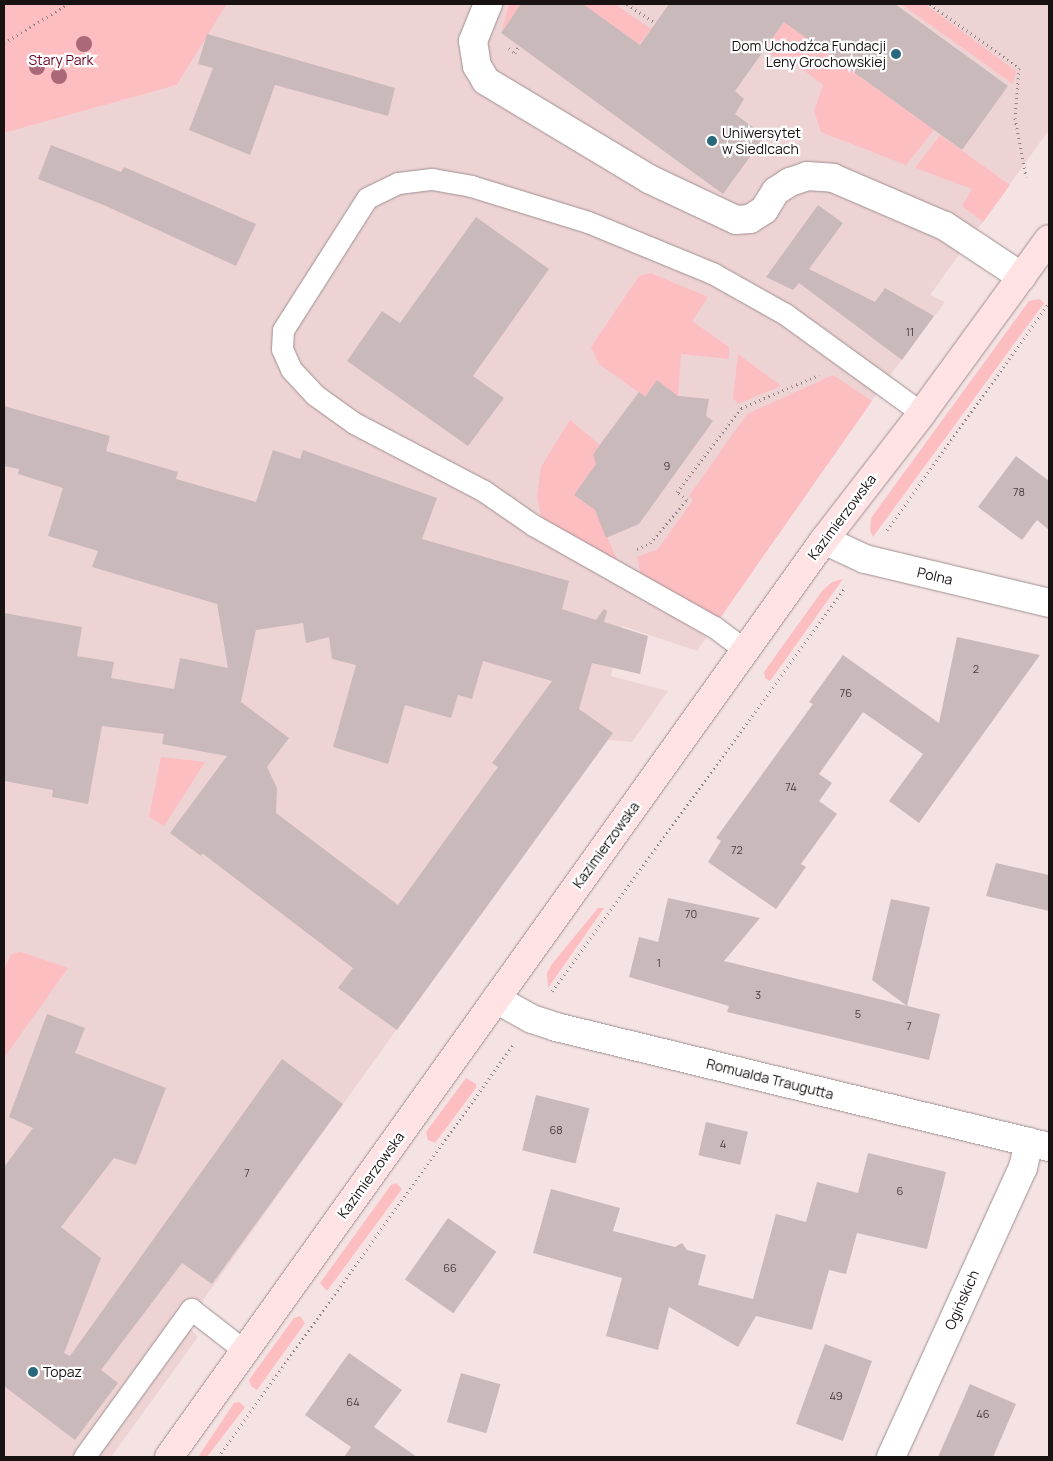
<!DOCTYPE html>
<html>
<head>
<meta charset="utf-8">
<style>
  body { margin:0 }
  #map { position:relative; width:1053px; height:1461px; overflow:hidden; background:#f5e3e4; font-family:Manrope,sans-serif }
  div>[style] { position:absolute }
  .built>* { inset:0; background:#eed3d4 }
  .green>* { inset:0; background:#fdbec1 }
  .building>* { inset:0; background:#cab9ba; transform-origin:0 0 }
  .path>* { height:3px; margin-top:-1.5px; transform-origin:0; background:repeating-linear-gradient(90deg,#908484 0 1px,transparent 0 5px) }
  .roads { filter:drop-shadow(0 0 1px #9f8f90) drop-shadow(0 0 1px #9f8f90) }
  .lane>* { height:21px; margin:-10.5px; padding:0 10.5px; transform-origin:10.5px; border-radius:10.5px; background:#fff }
  .street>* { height:28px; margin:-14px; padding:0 14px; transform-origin:14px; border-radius:14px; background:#fff }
  .secondary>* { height:28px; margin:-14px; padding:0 14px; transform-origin:14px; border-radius:14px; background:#fee2e4 }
  .trees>* { width:16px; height:16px; margin:-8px; border-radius:50%; background:#aa6878 }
  .dots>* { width:14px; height:14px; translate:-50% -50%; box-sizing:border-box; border:2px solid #fff; border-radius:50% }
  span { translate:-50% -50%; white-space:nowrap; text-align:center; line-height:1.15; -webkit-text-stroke:4.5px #fff; paint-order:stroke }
  .number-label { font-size:11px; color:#443c3c }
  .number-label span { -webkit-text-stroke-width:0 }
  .poi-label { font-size:14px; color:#181212 }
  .right { translate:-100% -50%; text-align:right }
  .left { translate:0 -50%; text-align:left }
  .park-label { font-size:14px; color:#6c0320 }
  .street-label { font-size:14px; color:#181212 }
  .frame { position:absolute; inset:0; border:5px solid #181212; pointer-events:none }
</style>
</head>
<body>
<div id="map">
  <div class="built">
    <i style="clip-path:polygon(227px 4px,1049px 4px,1049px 130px,930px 295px,945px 302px,882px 386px,697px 651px,622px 626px,611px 676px,668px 691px,632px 742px,607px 740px,394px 1033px,186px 1324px,198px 1337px,111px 1457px,4px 1457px,4px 133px,177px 85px)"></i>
  </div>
  <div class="green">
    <i style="clip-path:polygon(4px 4px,227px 4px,177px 85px,4px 133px)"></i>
    <i style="clip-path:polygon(509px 4px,521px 4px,501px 33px)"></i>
    <i style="clip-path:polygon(583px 4px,615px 4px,651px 29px,639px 45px)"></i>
    <i style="clip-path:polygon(901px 4px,925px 4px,1016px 71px,1013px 84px)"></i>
    <i style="clip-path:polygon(784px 22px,934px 130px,906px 165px,821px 132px,814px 111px,823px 85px,797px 65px,793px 70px,765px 50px)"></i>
    <i style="clip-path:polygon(940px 135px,1010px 185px,983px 222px,962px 206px,972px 189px,915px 168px)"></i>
    <i style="clip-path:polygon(651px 273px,708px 297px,692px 321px,729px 347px,729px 359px,681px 354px,678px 396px,657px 381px,645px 397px,599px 364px,591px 347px,639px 276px)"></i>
    <i style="clip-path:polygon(1039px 299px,1044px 303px,873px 537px,870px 530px,871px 518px,1029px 301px)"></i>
    <i style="clip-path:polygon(738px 354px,781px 386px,738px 404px,733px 398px)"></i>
    <i style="clip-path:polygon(833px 375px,872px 401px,720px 618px,641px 576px,637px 557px,658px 549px,693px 500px,689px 496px,747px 414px)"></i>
    <i style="clip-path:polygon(570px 420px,606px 450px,593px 455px,596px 464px,574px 495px,595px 510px,617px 559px,614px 562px,541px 516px,537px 496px,541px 467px)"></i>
    <i style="clip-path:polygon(843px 579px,770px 681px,765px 678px,764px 672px,822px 591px,832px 582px)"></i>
    <i style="clip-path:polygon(161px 757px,205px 762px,164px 826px,149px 817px)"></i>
    <i style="clip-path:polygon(598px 908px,604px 908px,548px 988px,547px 973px,552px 964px)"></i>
    <i style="clip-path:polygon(21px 952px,68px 968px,4px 1058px,4px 969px,11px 954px)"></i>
    <i style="clip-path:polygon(466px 1078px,476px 1084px,476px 1088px,435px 1143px,428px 1140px,426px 1132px)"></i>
    <i style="clip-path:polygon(396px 1183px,402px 1189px,327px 1291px,320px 1283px,391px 1185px)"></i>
    <i style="clip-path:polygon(300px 1316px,305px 1323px,257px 1390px,251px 1386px,249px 1380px,294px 1318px)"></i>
    <i style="clip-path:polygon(239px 1402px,245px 1407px,207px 1457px,198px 1457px,234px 1403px)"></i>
  </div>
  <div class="building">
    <i style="clip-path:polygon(521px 4px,583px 4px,640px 45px,669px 4px,895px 4px,1008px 86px,962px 150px,784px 22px,735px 91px,744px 99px,735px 114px,765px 136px,723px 194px,501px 33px)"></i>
    <i style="clip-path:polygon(207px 34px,395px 88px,388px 116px,275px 85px,250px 155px,189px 130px,213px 68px,198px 64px)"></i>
    <i style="clip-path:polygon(51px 145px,121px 172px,124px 167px,256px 224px,236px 266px,106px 206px,38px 179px)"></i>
    <i style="clip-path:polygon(818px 205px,843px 223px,809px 269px,875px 302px,885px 288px,934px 316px,902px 360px,799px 283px,793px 290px,766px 277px)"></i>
    <i style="clip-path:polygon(476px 217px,549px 269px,473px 376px,504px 398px,468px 446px,347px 361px,382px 311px,400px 323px)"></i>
    <i style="clip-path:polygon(657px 380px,678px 396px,709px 399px,706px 416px,713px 421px,639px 524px,606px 538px,595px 510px,574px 495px,596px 464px,593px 455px,601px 443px,639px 392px,645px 397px)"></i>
    <i style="clip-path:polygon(evenodd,4px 406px,110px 436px,106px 451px,178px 472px,176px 479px,256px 502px,273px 450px,300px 459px,303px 450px,437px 498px,422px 539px,569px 581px,562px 609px,596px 620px,604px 609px,607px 611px,604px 622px,648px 636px,640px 674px,592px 663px,579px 709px,613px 733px,397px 1030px,338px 988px,353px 968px,202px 853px,201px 856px,170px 833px,227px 756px,162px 744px,164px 734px,102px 726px,88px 804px,52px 797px,53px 790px,4px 781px,4px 613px,82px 627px,77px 656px,114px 662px,111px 678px,174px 689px,180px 658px,228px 668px,217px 604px,92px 567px,98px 551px,48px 536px,63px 488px,18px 474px,19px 469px,4px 466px,4px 406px,303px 623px,306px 643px,329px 637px,332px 659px,356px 665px,333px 747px,388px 764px,405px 705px,451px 718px,458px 695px,472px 699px,483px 661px,552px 681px,492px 763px,498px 767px,398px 905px,276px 813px,277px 788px,267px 767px,289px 738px,241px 702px,256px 630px,303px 623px)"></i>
    <i style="clip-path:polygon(1016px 456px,1049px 481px,1049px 530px,1037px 520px,1022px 540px,978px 507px)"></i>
    <i style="clip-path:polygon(957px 637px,1040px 655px,919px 823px,889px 801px,923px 754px,863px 712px,819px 774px,832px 783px,819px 801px,837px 814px,801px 864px,806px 867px,776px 909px,708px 862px,721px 841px,716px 838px,813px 704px,809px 702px,843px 655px,939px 723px)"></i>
    <i style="clip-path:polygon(996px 863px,1049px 875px,1049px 911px,986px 896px)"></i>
    <i style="clip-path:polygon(668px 898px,760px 918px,724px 961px,940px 1014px,929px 1060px,727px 1012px,729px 1006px,629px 977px,639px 937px,658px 942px)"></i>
    <i style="clip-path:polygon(891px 899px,930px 907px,907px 1006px,872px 980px)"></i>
    <i style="clip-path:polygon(47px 1014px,85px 1028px,75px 1053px,166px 1088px,136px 1165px,114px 1158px,61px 1227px,101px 1258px,64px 1353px,70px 1356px,282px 1059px,343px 1104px,212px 1284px,182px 1263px,101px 1370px,118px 1383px,75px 1440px,4px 1386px,4px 1167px,33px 1128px,9px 1117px)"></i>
    <i style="left:536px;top:1095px;width:55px;height:57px;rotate:14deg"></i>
    <i style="left:706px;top:1122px;width:43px;height:34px;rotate:13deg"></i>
    <i style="clip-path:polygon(868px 1153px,946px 1172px,927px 1249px,857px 1233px,846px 1274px,829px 1270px,812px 1330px,756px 1316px,738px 1347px,669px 1307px,658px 1350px,606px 1336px,622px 1278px,533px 1253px,551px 1189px,620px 1208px,613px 1231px,675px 1247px,682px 1243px,687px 1250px,706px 1255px,698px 1285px,753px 1299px,776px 1214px,806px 1222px,817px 1182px,858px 1193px)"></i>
    <i style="left:448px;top:1218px;width:59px;height:75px;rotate:35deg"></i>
    <i style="left:825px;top:1344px;width:50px;height:85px;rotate:20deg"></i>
    <i style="clip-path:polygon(349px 1353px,402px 1390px,374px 1427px,417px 1457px,344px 1457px,351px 1447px,305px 1415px)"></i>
    <i style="left:461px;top:1373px;width:41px;height:51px;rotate:16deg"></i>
    <i style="clip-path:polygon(970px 1384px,1016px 1404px,993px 1457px,938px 1457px)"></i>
  </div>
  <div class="path">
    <i style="left:627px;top:4px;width:34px;rotate:34deg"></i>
    <i style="left:930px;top:4px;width:110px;rotate:35.7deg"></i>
    <i style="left:1019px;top:68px;width:50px;rotate:94.6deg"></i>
    <i style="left:1015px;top:118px;width:60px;rotate:79.4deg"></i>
    <i style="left:4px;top:43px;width:75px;rotate:-31.4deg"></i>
    <i style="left:509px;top:48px;width:8px;rotate:40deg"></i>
    <i style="left:515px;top:53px;width:8px;rotate:-60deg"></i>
    <i style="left:887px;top:530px;width:279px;rotate:-54.5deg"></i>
    <i style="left:637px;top:549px;width:14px;rotate:-25deg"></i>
    <i style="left:650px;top:543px;width:57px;rotate:-49.3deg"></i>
    <i style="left:687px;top:500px;width:13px;rotate:-141deg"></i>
    <i style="left:677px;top:492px;width:106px;rotate:-52.7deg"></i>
    <i style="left:741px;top:408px;width:85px;rotate:-22.9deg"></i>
    <i style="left:552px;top:991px;width:499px;rotate:-54deg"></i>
    <i style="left:218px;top:1457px;width:507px;rotate:-54.4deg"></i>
  </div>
  <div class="roads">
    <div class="lane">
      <i style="left:745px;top:650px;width:39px;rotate:-143deg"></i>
      <i style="left:714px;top:627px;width:208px;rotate:-150.6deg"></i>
      <i style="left:533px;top:525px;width:60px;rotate:-145.2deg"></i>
      <i style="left:484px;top:491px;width:147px;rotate:-152.4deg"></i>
      <i style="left:354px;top:423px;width:48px;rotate:-144.3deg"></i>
      <i style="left:315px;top:395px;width:35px;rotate:-133deg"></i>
      <i style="left:291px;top:369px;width:22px;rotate:-114deg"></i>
      <i style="left:282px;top:349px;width:19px;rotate:-87deg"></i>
      <i style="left:283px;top:330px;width:156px;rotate:-57.5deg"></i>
      <i style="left:367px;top:198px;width:34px;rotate:-26deg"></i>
      <i style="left:398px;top:183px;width:34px;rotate:-7deg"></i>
      <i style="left:432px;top:179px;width:40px;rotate:10deg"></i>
      <i style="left:471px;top:186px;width:122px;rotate:17.1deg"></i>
      <i style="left:588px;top:222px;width:136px;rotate:22.4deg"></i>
      <i style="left:714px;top:274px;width:81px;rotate:29.4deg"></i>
      <i style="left:785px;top:314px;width:169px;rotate:35.9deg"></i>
      <i style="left:84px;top:1457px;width:183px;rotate:-54.1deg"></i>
      <i style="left:191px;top:1309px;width:68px;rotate:37.9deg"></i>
    </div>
    <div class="street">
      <i style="left:488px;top:4px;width:40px;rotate:112deg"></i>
      <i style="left:473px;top:41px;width:25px;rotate:81deg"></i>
      <i style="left:477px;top:66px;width:17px;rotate:59deg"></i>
      <i style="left:486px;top:81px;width:190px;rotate:31deg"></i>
      <i style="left:649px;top:179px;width:96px;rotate:25.2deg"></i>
      <i style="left:736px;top:220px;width:14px;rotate:-4deg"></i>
      <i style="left:750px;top:219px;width:17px;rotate:-33deg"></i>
      <i style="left:764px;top:210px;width:22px;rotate:-58deg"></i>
      <i style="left:776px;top:191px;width:17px;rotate:-33deg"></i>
      <i style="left:790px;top:182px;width:18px;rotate:-19deg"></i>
      <i style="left:807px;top:176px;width:26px;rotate:4deg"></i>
      <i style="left:833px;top:178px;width:122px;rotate:23.2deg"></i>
      <i style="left:945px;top:226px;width:92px;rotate:33.5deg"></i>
      <i style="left:824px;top:540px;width:45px;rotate:24.9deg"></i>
      <i style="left:865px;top:559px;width:189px;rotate:13.4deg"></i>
      <i style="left:496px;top:999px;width:41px;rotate:29.1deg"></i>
      <i style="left:532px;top:1019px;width:25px;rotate:18deg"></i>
      <i style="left:556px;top:1027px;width:507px;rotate:13.68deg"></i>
      <i style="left:891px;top:1457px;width:318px;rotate:-65.5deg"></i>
      <i style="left:1023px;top:1168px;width:27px;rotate:-77deg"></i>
    </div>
    <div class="secondary">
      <i style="left:169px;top:1457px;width:1127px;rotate:-54.46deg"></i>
      <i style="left:824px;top:540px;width:160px;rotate:-52.3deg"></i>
      <i style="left:922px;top:413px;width:215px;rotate:-53.9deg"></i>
    </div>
  </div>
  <div class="trees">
    <i style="left:84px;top:44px"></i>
    <i style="left:37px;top:67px"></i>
    <i style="left:59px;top:76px"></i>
  </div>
  <div class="dots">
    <i style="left:896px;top:54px;background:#28677c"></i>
    <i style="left:712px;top:141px;background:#28677c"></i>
    <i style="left:33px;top:1372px;background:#28677c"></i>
  </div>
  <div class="number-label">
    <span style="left:910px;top:332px">11</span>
    <span style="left:667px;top:466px">9</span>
    <span style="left:1019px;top:492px">78</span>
    <span style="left:976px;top:669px">2</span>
    <span style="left:846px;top:693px">76</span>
    <span style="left:791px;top:787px">74</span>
    <span style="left:737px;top:850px">72</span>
    <span style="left:691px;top:914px">70</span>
    <span style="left:659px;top:963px">1</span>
    <span style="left:758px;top:995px">3</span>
    <span style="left:858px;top:1014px">5</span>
    <span style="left:909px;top:1026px">7</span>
    <span style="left:556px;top:1130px">68</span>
    <span style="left:723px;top:1144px">4</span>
    <span style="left:247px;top:1173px">7</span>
    <span style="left:900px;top:1191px">6</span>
    <span style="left:450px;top:1268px">66</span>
    <span style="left:836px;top:1396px">49</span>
    <span style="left:353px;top:1402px">64</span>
    <span style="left:983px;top:1414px">46</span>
  </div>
  <div class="poi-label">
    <span class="right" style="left:886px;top:54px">Dom Uchodźca Fundacji<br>Leny Grochowskiej</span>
    <span class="left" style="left:722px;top:141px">Uniwersytet<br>w Siedlcach</span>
    <span class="left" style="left:43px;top:1372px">Topaz</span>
  </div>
  <div class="park-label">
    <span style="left:61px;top:60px">Stary Park</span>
  </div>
  <div class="street-label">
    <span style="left:842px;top:517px;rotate:-53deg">Kazimierzowska</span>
    <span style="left:935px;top:576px;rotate:13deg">Polna</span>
    <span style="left:606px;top:845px;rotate:-54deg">Kazimierzowska</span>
    <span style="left:770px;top:1079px;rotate:14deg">Romualda Traugutta</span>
    <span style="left:371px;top:1175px;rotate:-54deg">Kazimierzowska</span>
    <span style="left:962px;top:1300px;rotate:-66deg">Ogińskich</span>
  </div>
  <div class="frame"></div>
</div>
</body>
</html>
